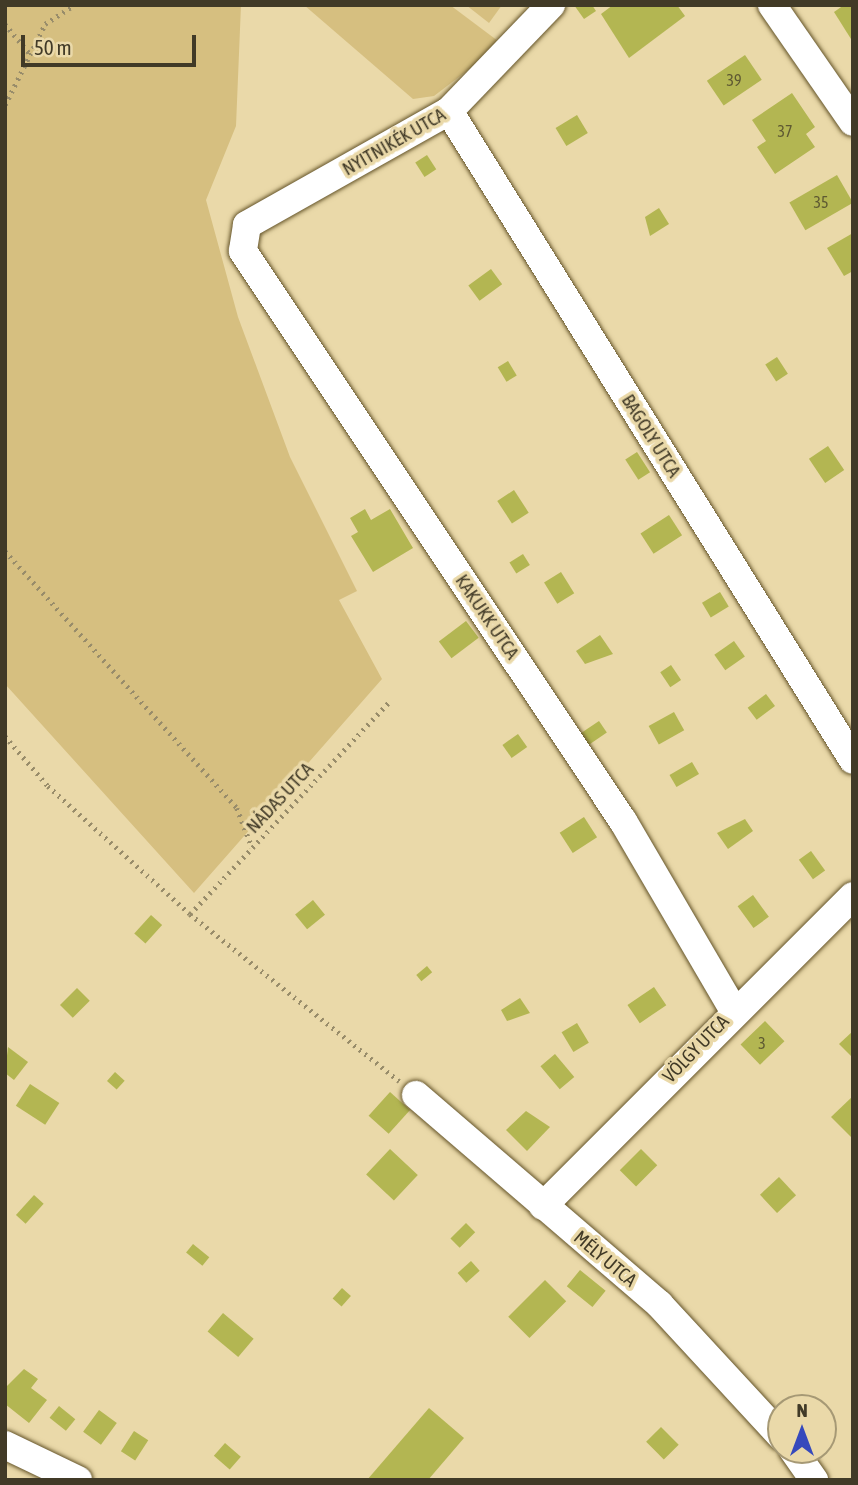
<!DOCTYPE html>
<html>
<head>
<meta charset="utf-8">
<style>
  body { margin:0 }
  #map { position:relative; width:858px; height:1485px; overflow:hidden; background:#ead9a9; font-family:"Asap Condensed",sans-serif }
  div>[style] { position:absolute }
  .green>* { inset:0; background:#d6bf80 }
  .building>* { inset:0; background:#b3b652; transform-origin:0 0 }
  .path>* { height:4.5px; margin-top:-2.25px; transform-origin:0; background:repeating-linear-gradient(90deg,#988c6a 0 2px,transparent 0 7px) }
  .roads { filter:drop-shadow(0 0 2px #645429) drop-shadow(0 0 2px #645429) }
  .street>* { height:28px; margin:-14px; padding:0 14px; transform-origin:14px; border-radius:14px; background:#fff }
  span { translate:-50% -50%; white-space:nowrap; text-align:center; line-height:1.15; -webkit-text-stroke:7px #ead9a9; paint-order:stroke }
  .number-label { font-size:16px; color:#5e5932 }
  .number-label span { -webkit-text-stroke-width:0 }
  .street-label { font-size:19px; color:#413a27 }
  .frame { position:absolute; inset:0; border:7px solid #413a27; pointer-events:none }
  .north { position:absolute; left:767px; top:1394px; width:70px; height:70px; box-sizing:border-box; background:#ead9a9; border:2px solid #a69975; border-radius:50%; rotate:0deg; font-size:19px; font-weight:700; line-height:28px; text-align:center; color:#413a27 }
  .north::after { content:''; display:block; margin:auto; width:24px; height:32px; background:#3649bc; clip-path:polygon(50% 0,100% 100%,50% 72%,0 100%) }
  .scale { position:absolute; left:21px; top:35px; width:175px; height:32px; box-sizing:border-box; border:4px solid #413a27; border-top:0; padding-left:9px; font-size:21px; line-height:24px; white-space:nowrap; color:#413a27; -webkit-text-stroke:5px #ead9a9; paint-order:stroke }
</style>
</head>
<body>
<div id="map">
  <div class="green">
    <i style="clip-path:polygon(5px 5px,241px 5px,236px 126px,206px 200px,238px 317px,290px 457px,357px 591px,339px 600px,382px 679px,194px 893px,5px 684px)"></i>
    <i style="clip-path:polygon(304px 5px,450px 5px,502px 44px,434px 96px,413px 99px)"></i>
    <i style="clip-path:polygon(466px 5px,502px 5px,489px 23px)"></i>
  </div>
  <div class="building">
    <i style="clip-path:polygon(574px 5px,592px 5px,596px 11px,584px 19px)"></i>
    <i style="clip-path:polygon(613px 5px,677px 5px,685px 16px,629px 58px,601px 14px)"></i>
    <i style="clip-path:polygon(844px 5px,853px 5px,851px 39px,834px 12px)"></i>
    <i style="left:745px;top:55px;width:30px;height:46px;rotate:56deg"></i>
    <i style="clip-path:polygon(792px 93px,815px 127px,806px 134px,815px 147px,775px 174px,757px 147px,766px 141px,752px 120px)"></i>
    <i style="left:577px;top:115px;width:21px;height:25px;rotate:59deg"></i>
    <i style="left:427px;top:155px;width:17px;height:14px;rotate:57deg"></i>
    <i style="left:837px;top:175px;width:32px;height:55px;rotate:60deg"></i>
    <i style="clip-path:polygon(659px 208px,669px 224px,650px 236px,645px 217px)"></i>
    <i style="clip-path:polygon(853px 233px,853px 271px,844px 276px,827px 248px)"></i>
    <i style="left:491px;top:269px;width:19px;height:28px;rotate:54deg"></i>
    <i style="left:777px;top:357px;width:20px;height:14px;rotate:57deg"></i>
    <i style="left:508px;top:361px;width:17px;height:12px;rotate:59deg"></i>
    <i style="left:828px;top:446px;width:29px;height:23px;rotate:56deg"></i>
    <i style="left:637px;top:452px;width:24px;height:14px;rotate:57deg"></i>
    <i style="left:514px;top:490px;width:27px;height:20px;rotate:57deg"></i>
    <i style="clip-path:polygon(365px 509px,371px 520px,390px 509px,413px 548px,373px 572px,351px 536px,358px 532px,350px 518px)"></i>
    <i style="left:669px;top:515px;width:24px;height:34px;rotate:57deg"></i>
    <i style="left:523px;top:554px;width:13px;height:16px;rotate:58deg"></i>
    <i style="left:561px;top:572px;width:25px;height:20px;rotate:58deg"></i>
    <i style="left:720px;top:592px;width:17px;height:21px;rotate:59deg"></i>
    <i style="left:466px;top:621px;width:21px;height:34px;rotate:53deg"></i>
    <i style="clip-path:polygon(600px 635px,613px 654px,585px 664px,576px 651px)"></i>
    <i style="left:734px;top:641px;width:19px;height:24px;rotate:55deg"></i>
    <i style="left:671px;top:665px;width:18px;height:13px;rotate:56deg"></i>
    <i style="left:766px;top:694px;width:15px;height:23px;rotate:53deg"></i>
    <i style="left:674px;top:712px;width:21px;height:29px;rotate:61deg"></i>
    <i style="left:599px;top:721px;width:14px;height:22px;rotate:56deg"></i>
    <i style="left:518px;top:734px;width:16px;height:19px;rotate:55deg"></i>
    <i style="left:692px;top:762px;width:14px;height:26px;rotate:60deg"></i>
    <i style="left:584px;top:817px;width:24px;height:29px;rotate:57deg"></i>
    <i style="clip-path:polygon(745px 819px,753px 831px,728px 849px,717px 833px)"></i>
    <i style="left:811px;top:851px;width:24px;height:15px;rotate:54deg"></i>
    <i style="left:753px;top:895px;width:27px;height:19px;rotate:54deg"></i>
    <i style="left:313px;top:900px;width:19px;height:23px;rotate:51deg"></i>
    <i style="left:151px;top:915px;width:15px;height:25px;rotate:42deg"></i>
    <i style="left:427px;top:966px;width:8px;height:14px;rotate:50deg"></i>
    <i style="left:654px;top:987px;width:22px;height:32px;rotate:56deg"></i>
    <i style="left:77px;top:988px;width:18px;height:24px;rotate:45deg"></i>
    <i style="clip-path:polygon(520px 998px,530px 1013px,507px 1021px,501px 1010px)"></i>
    <i style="left:765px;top:1021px;width:28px;height:34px;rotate:46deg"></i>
    <i style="left:577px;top:1023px;width:23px;height:18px;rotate:59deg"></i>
    <i style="clip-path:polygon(853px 1031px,853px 1058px,839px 1044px)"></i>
    <i style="clip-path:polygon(8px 1047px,28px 1062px,14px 1080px,5px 1073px)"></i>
    <i style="left:555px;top:1054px;width:30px;height:19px;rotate:50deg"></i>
    <i style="left:115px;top:1072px;width:13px;height:12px;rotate:42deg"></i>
    <i style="left:30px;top:1084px;width:35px;height:26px;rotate:33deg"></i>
    <i style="left:390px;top:1092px;width:27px;height:32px;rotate:42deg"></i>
    <i style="clip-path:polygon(853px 1096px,853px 1139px,831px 1117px)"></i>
    <i style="clip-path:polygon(526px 1111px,550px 1127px,527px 1151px,506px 1130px)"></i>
    <i style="left:390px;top:1149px;width:38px;height:35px;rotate:43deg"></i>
    <i style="left:641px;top:1149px;width:23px;height:30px;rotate:45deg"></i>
    <i style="left:779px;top:1177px;width:25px;height:26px;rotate:47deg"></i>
    <i style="left:34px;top:1195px;width:13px;height:27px;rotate:42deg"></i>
    <i style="left:466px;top:1223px;width:13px;height:22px;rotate:45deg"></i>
    <i style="left:193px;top:1244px;width:21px;height:11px;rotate:39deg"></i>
    <i style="left:471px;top:1261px;width:13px;height:18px;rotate:48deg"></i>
    <i style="left:580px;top:1270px;width:33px;height:21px;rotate:39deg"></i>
    <i style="left:545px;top:1280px;width:30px;height:52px;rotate:45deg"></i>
    <i style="left:342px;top:1288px;width:12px;height:14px;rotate:42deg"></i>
    <i style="left:223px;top:1313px;width:40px;height:24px;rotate:40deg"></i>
    <i style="clip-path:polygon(24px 1369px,38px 1379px,31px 1388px,47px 1400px,29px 1423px,5px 1404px,5px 1388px)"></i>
    <i style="left:59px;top:1406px;width:21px;height:15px;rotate:39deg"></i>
    <i style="clip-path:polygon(429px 1408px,464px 1438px,428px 1480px,367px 1480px)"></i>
    <i style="left:99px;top:1410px;width:22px;height:27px;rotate:36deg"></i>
    <i style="left:661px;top:1427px;width:25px;height:21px;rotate:45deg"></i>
    <i style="left:134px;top:1431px;width:17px;height:24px;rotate:33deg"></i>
    <i style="left:225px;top:1443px;width:21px;height:17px;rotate:41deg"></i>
  </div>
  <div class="path">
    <i style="left:5px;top:24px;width:39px;rotate:50deg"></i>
    <i style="left:5px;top:105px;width:90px;rotate:-63.7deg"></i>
    <i style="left:45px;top:24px;width:35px;rotate:-33deg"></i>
    <i style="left:5px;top:551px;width:346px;rotate:47.9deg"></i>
    <i style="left:237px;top:808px;width:42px;rotate:69deg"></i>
    <i style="left:5px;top:736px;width:66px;rotate:49.3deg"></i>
    <i style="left:48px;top:786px;width:191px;rotate:42deg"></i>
    <i style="left:190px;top:914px;width:268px;rotate:38.6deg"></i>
    <i style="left:190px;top:914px;width:292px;rotate:-46.8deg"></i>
  </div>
  <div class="roads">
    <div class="street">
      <i style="left:551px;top:5px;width:147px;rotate:133.9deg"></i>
      <i style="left:449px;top:111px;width:232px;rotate:150.6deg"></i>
      <i style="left:247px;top:225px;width:26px;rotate:99deg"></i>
      <i style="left:243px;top:251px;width:685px;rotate:56.31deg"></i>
      <i style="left:623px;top:821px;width:220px;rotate:59.7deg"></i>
      <i style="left:772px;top:5px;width:142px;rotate:55.3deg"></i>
      <i style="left:449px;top:111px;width:764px;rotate:58.1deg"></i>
      <i style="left:416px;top:1095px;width:321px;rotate:40.7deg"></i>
      <i style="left:659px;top:1304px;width:180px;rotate:47.3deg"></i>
      <i style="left:543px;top:1206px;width:438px;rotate:-45deg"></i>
      <i style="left:5px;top:1445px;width:81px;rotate:25.6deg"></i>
      <i style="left:793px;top:1450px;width:37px;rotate:55deg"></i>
    </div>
  </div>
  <div class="number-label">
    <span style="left:734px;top:80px">39</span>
    <span style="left:785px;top:131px">37</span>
    <span style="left:821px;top:202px">35</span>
    <span style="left:762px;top:1043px">3</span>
  </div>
  <div class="street-label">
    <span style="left:394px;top:142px;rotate:-30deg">NYITNIKÉK UTCA</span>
    <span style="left:651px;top:436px;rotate:58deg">BAGOLY UTCA</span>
    <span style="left:487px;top:617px;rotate:56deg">KAKUKK UTCA</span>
    <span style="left:280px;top:798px;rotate:-47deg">NÁDAS UTCA</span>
    <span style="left:696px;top:1049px;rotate:-46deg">VÖLGY UTCA</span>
    <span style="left:605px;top:1259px;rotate:40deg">MÉLY UTCA</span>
  </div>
  <div class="frame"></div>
  <div class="north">N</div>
  <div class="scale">50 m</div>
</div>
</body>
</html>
